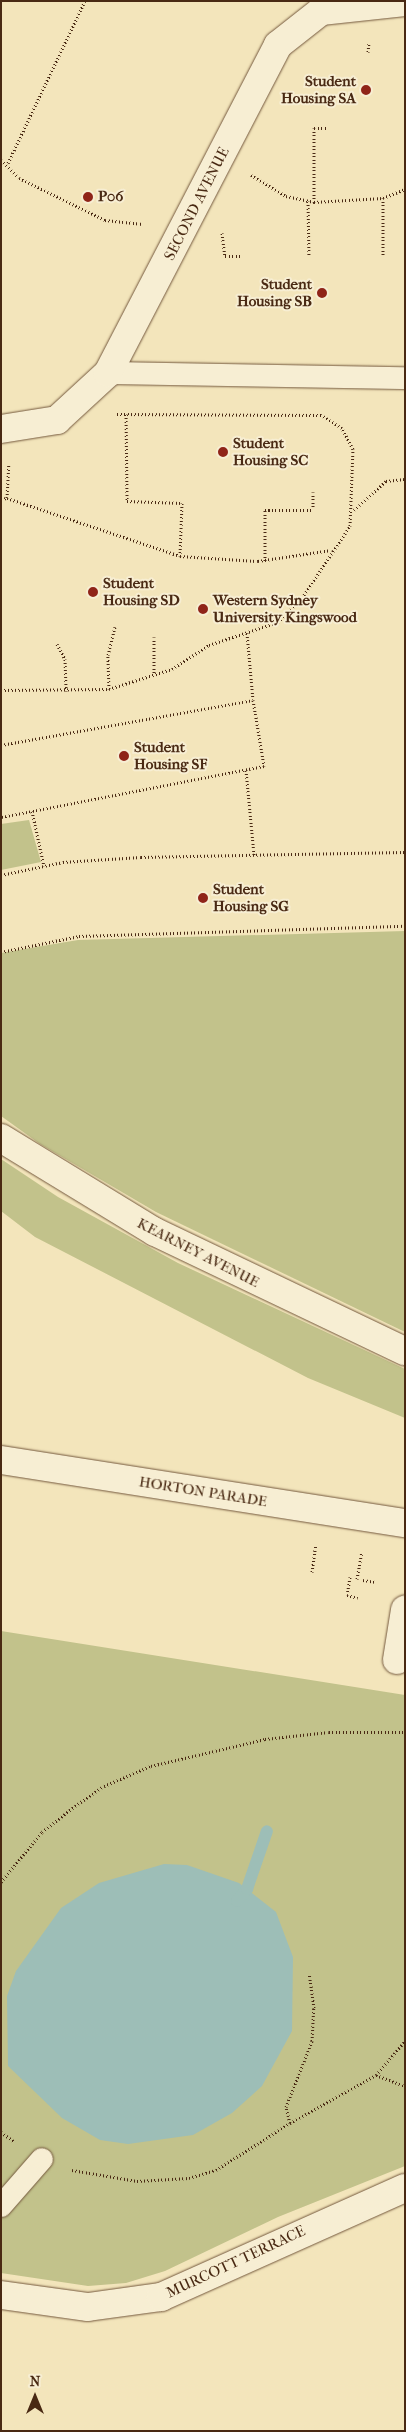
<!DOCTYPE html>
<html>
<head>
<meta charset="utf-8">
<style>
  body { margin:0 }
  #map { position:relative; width:406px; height:2432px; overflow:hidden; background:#f3e5bb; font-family:"IM FELL French Canon",serif }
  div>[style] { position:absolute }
  .green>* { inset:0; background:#c2c28b }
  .water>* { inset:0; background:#9dbeb7 }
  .stream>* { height:12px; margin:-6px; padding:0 6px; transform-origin:6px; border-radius:6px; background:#9dbeb7 }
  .path>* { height:3px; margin-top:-1.5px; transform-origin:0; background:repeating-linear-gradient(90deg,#492913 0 1px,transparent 0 3.5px) }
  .roads { filter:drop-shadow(0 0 1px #74583d) drop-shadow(0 0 1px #74583d) }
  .lane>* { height:22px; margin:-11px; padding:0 11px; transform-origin:11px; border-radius:11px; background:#f7eed3 }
  .street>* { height:28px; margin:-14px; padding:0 14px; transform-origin:14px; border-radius:14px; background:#f7eed3 }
  .dots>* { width:14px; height:14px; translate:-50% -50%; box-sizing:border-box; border:2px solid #f7eed3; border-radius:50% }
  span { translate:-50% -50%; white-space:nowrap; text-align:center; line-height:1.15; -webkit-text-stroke:4px #f7eed3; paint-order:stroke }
  .poi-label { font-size:15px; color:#492913; font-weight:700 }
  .right { translate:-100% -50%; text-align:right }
  .left { translate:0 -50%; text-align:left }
  .street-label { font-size:15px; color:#492913 }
  .frame { position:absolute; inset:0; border:2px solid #492913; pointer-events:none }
  .north { position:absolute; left:10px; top:2372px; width:50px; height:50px; -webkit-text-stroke:4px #f7eed3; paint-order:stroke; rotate:0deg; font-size:14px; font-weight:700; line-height:20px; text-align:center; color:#492913 }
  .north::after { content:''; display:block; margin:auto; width:18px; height:22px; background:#492913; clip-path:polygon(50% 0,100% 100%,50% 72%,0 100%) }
</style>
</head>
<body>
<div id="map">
  <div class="green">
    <i style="clip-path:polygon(29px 820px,41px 862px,1px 870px,1px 824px)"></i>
    <i style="clip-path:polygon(405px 931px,405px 1332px,156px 1212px,40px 1144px,1px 1116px,1px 953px,78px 940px)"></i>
    <i style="clip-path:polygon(1px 1159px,58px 1197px,178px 1263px,405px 1369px,405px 1418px,308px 1378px,35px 1237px,1px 1211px)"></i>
    <i style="clip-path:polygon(1px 1631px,405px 1695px,405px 2166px,278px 2217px,165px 2271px,126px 2283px,88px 2286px,1px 2273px)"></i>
  </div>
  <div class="water">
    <i style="clip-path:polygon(164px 1864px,187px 1865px,239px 1883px,276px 1912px,293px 1957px,292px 2031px,262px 2086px,232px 2113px,193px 2135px,128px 2144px,100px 2140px,62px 2118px,8px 2066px,7px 1996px,16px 1971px,61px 1908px,99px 1883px)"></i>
  </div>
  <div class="stream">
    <i style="left:237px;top:1901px;width:16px;rotate:-50deg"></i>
    <i style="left:247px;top:1889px;width:61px;rotate:-71deg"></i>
  </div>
  <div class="path">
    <i style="left:368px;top:52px;width:10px;rotate:-84deg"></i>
    <i style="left:1px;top:160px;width:25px;rotate:45deg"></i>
    <i style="left:19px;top:178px;width:96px;rotate:26deg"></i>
    <i style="left:105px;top:220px;width:38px;rotate:6deg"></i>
    <i style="left:8px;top:163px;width:179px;rotate:-64.6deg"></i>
    <i style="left:251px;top:175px;width:41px;rotate:31deg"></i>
    <i style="left:286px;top:196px;width:29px;rotate:12deg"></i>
    <i style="left:314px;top:202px;width:69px;rotate:-3.3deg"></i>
    <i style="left:383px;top:198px;width:24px;rotate:-22deg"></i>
    <i style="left:383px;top:198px;width:59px;rotate:90deg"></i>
    <i style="left:308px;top:201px;width:55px;rotate:89deg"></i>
    <i style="left:314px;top:202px;width:74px;rotate:-90deg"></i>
    <i style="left:314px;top:128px;width:12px"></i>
    <i style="left:222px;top:233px;width:23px;rotate:83deg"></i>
    <i style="left:225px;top:256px;width:16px"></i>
    <i style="left:126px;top:414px;width:87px;rotate:89.3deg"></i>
    <i style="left:127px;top:501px;width:55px;rotate:2.1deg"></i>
    <i style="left:182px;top:503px;width:53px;rotate:92.2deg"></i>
    <i style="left:7px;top:498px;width:182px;rotate:18.5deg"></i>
    <i style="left:180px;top:556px;width:78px;rotate:3.7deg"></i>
    <i style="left:258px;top:561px;width:74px;rotate:-8.6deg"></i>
    <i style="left:1px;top:499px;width:6px;rotate:-9deg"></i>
    <i style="left:7px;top:498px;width:34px;rotate:-87deg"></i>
    <i style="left:354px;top:510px;width:43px;rotate:-42.2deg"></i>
    <i style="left:386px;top:481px;width:19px;rotate:-6deg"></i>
    <i style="left:265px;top:561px;width:51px;rotate:-90deg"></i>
    <i style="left:265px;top:510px;width:48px"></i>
    <i style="left:313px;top:510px;width:18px;rotate:-90deg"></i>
    <i style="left:247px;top:633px;width:67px;rotate:84.9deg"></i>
    <i style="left:154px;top:637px;width:38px;rotate:90deg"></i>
    <i style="left:57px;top:644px;width:17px;rotate:62deg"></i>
    <i style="left:65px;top:659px;width:32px;rotate:88deg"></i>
    <i style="left:109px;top:689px;width:34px;rotate:-92deg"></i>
    <i style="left:108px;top:655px;width:29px;rotate:-76deg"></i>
    <i style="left:1px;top:690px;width:108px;rotate:-0.5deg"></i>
    <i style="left:109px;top:689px;width:66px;rotate:-17.6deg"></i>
    <i style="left:172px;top:669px;width:44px;rotate:-33deg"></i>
    <i style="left:209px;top:645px;width:73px;rotate:-18.4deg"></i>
    <i style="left:278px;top:622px;width:34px;rotate:-45deg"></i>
    <i style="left:302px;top:598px;width:87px;rotate:-56.3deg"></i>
    <i style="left:350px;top:526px;width:77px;rotate:-87.8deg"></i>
    <i style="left:353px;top:449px;width:24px;rotate:-118deg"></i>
    <i style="left:342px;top:428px;width:25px;rotate:-148deg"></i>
    <i style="left:321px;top:415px;width:204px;rotate:-179.7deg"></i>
    <i style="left:1px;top:745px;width:256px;rotate:-10.1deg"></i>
    <i style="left:253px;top:700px;width:67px;rotate:80.5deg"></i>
    <i style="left:264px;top:766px;width:268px;rotate:169deg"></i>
    <i style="left:246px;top:770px;width:85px;rotate:84.6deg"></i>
    <i style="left:32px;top:811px;width:56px;rotate:77.7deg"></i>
    <i style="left:1px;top:875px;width:63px;rotate:-11.8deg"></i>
    <i style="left:63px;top:862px;width:78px;rotate:-3.7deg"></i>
    <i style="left:141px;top:857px;width:264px;rotate:-1.1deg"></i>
    <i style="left:1px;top:952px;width:80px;rotate:-11.6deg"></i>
    <i style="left:79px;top:936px;width:326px;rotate:-1.8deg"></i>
    <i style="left:312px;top:1572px;width:27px;rotate:-82deg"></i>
    <i style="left:350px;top:1577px;width:18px;rotate:99deg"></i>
    <i style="left:347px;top:1595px;width:11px;rotate:15deg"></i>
    <i style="left:357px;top:1579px;width:27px;rotate:-80deg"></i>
    <i style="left:363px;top:1580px;width:12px;rotate:9deg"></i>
    <i style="left:1px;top:1882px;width:65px;rotate:-50.6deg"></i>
    <i style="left:42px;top:1832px;width:42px;rotate:-38.2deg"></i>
    <i style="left:75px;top:1806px;width:35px;rotate:-35deg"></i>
    <i style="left:104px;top:1786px;width:51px;rotate:-23.1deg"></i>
    <i style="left:151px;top:1766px;width:117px;rotate:-13.3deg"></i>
    <i style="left:265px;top:1739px;width:64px;rotate:-6.2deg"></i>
    <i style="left:329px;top:1732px;width:76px"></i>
    <i style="left:376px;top:2075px;width:31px;rotate:21deg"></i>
    <i style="left:290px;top:2123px;width:98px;rotate:-29.2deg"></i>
    <i style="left:376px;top:2075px;width:45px;rotate:-49.5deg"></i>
    <i style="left:1px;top:2132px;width:17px;rotate:36deg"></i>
    <i style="left:72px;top:2170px;width:66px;rotate:9.6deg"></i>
    <i style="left:137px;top:2181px;width:52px;rotate:-3.3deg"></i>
    <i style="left:189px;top:2178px;width:28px;rotate:-17deg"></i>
    <i style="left:216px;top:2170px;width:88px;rotate:-32.4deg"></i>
    <i style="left:290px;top:2123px;width:16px;rotate:-104deg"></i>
    <i style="left:286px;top:2107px;width:71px;rotate:-68.5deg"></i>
    <i style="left:312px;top:2041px;width:33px;rotate:-87deg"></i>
    <i style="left:314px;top:2008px;width:34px;rotate:-98deg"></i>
  </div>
  <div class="roads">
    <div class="lane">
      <i style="left:108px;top:373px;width:297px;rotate:1deg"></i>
      <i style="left:1px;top:2206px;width:62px;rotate:-48.9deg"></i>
    </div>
    <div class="street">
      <i style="left:1px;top:429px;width:57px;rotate:-9.1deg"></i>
      <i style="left:57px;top:420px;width:69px;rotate:-42.7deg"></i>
      <i style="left:108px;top:373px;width:369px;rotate:-62.6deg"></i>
      <i style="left:278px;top:45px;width:55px;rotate:-38.3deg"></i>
      <i style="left:321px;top:11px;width:84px;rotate:-6.1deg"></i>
      <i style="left:1px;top:1138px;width:180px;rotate:31.4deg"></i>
      <i style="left:155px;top:1232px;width:277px;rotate:25.5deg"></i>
      <i style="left:1px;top:1460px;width:409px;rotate:8.9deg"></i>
      <i style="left:397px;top:1660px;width:51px;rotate:-80.9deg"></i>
      <i style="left:1px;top:2295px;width:88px;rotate:7.9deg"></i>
      <i style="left:88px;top:2307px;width:74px;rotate:-7.8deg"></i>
      <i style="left:161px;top:2297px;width:267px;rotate:-24.1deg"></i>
    </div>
  </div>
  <div class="dots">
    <i style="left:366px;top:90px;background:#8f2418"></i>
    <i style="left:88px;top:197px;background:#8f2418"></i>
    <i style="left:322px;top:293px;background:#8f2418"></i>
    <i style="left:223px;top:452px;background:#8f2418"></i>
    <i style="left:93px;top:592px;background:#8f2418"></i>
    <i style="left:203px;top:609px;background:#8f2418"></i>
    <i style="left:124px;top:756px;background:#8f2418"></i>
    <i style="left:203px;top:898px;background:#8f2418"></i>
  </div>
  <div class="poi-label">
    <span class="right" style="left:356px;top:90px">Student<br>Housing SA</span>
    <span class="left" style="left:98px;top:197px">P06</span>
    <span class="right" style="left:312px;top:293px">Student<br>Housing SB</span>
    <span class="left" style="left:233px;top:452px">Student<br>Housing SC</span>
    <span class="left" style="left:103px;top:592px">Student<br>Housing SD</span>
    <span class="left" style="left:213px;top:609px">Western Sydney<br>University Kingswood</span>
    <span class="left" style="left:134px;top:756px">Student<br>Housing SF</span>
    <span class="left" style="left:213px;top:898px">Student<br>Housing SG</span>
  </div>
  <div class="street-label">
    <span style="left:197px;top:204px;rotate:-63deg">SECOND AVENUE</span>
    <span style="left:198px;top:1253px;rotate:27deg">KEARNEY AVENUE</span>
    <span style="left:203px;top:1492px;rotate:9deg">HORTON PARADE</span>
    <span style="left:236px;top:2262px;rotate:-25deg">MURCOTT TERRACE</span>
  </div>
  <div class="frame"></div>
  <div class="north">N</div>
</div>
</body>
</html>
